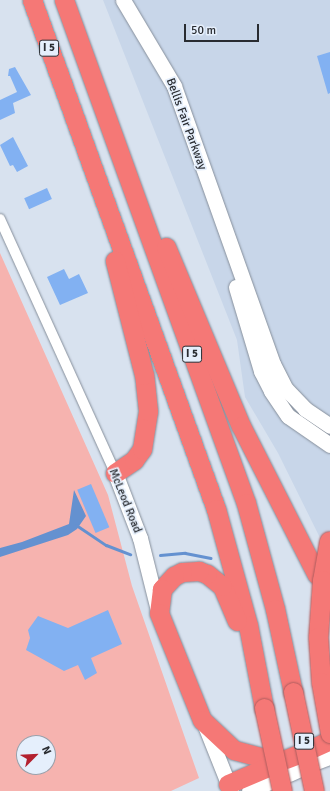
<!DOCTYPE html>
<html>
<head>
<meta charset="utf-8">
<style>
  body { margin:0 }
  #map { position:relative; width:330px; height:791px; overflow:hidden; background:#d8e2ef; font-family:Signika,sans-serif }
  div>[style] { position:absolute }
  .built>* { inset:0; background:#c8d6e9 }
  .green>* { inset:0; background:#f6b3af }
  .water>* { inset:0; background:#6491d0 }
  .stream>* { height:3px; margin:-1.5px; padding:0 1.5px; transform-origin:1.5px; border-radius:1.5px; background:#6491d0 }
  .building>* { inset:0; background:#82b1f2; transform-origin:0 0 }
  .roads { filter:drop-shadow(0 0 1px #868f9b) drop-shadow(0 0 1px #868f9b) }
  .street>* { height:10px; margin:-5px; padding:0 5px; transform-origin:5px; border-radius:5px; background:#fff }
  .secondary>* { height:15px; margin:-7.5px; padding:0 7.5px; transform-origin:7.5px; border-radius:7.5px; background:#fff }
  .highway>* { height:19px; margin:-9.5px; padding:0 9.5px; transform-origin:9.5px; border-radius:9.5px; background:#f57876 }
  .bridges { filter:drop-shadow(0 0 1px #ae5d5e) drop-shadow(0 0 1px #ae5d5e) }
  .highway-bridge>* { height:19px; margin:-9.5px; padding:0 9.5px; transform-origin:9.5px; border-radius:9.5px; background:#f57876 }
  span { translate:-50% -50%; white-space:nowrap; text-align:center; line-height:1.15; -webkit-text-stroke:3.5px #e5effc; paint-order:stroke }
  .shield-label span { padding:1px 3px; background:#e5effc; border:1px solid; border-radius:3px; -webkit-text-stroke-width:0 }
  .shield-label { font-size:11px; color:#292c31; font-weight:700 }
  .street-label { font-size:12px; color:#292c31 }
  .north { position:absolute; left:16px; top:735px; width:40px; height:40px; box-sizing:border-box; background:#e5effc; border:1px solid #9aa1ab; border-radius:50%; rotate:66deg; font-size:11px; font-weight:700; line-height:16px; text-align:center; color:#292c31 }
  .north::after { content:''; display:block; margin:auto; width:14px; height:18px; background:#b3212f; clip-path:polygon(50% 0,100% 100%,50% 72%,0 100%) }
  .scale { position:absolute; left:184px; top:24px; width:75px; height:18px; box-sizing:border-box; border:2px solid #292c31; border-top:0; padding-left:5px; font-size:12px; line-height:14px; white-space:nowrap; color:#292c31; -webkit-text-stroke:3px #e5effc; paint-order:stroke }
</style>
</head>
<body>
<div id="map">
  <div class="built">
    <i style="clip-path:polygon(103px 0,330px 0,330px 558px,278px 453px,245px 397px,237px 340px)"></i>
  </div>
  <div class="green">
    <i style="clip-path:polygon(evenodd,0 253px,108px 495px,132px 586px,199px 778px,171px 791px,0 791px,0 253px,24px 743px,48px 743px,48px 767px,24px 767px,24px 743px)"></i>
  </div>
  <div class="water">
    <i style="clip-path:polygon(74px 490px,86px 516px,77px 529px,68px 535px,0 557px,0 548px,22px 542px,69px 524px)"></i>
  </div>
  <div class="stream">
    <i style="left:76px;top:525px;width:36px;rotate:34deg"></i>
    <i style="left:106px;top:545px;width:26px;rotate:21deg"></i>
    <i style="left:160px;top:555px;width:25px;rotate:-5deg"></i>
    <i style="left:185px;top:553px;width:26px;rotate:11deg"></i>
  </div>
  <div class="building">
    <i style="clip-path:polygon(330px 52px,330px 93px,328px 94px,317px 56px)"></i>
    <i style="clip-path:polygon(15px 67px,31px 95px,13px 103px,15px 113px,0 120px,0 100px,17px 92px,10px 76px,8px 76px,9px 69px)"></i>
    <i style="clip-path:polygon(13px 137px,28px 166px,17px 172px,13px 165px,10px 166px,0 145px)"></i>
    <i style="left:47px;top:188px;width:12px;height:25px;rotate:66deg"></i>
    <i style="clip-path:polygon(64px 269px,69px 279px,79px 274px,88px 293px,60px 305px,47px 277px)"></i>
    <i style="left:91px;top:484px;width:47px;height:15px;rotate:67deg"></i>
    <i style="clip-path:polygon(108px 610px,122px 644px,91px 658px,97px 673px,85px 680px,78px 665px,64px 671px,26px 650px,30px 638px,28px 630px,38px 616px,68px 628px)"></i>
  </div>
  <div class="roads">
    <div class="street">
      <i style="left:0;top:219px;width:279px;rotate:65.6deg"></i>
    </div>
    <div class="secondary">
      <i style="left:123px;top:0;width:100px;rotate:59.3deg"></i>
      <i style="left:174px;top:86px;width:295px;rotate:70.4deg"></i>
      <i style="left:273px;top:364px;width:28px;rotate:63deg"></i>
      <i style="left:286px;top:389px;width:28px;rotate:46deg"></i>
      <i style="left:305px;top:409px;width:30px;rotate:34deg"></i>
      <i style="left:236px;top:287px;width:88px;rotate:73.4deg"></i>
      <i style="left:261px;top:371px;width:22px;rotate:63deg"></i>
      <i style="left:271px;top:391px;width:30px;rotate:56deg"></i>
      <i style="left:288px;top:416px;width:51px;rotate:34.6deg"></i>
      <i style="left:115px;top:473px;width:70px;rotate:69deg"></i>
      <i style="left:140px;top:538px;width:74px;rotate:76deg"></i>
      <i style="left:204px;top:723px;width:73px;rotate:68.3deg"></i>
      <i style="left:316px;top:762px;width:14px;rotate:-21deg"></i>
      <i style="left:289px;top:774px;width:14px;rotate:-25deg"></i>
      <i style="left:249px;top:791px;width:22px;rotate:-24deg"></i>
    </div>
    <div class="highway">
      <i style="left:32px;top:0;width:541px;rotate:70.13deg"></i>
      <i style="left:216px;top:509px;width:120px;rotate:74.6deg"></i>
      <i style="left:248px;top:625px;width:85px;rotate:79.1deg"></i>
      <i style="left:64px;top:0;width:535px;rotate:70.11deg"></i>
      <i style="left:246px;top:503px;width:110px;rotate:74.7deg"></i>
      <i style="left:275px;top:609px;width:85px;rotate:77.8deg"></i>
      <i style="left:166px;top:247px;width:194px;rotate:67.3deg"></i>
      <i style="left:241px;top:426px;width:167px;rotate:63deg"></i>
      <i style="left:115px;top:473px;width:23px;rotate:-34deg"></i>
      <i style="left:134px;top:460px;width:14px;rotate:-54deg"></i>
      <i style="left:142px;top:449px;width:38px;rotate:-81deg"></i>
      <i style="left:148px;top:411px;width:36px;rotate:-96deg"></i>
      <i style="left:144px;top:375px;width:118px;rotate:-104.3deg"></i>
      <i style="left:237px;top:621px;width:38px;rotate:-113deg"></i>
      <i style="left:222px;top:586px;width:19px;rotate:-141deg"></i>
      <i style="left:207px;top:574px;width:9px;rotate:-159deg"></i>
      <i style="left:199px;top:571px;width:17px;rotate:177deg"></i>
      <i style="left:182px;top:572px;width:9px;rotate:153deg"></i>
      <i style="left:174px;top:576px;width:18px;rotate:133deg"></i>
      <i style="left:162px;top:589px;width:24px;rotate:97deg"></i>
      <i style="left:159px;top:613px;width:115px;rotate:68.1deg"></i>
      <i style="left:202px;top:720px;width:44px;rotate:43.2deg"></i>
      <i style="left:234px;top:750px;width:31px;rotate:15deg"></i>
      <i style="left:313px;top:748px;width:14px;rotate:-25deg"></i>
      <i style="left:286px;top:759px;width:14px;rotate:-21deg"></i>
      <i style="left:228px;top:784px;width:41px;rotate:-22.8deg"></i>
    </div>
  </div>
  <div class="bridges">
    <div class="highway-bridge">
      <i style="left:329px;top:541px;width:40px;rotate:100deg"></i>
      <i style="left:322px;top:580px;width:57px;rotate:94deg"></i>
      <i style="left:318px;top:637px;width:45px;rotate:86.2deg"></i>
      <i style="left:321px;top:682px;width:52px;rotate:80deg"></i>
      <i style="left:293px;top:692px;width:101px;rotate:78deg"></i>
      <i style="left:264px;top:708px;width:85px;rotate:77.8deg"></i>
    </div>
  </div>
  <div class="shield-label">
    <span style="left:49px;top:48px">I 5</span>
    <span style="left:192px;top:354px">I 5</span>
    <span style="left:304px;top:741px">I 5</span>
  </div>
  <div class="street-label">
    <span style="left:186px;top:124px;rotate:70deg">Bellis Fair Parkway</span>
    <span style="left:125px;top:501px;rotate:68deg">McLeod Road</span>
  </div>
  <div class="north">N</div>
  <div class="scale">50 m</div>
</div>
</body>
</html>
